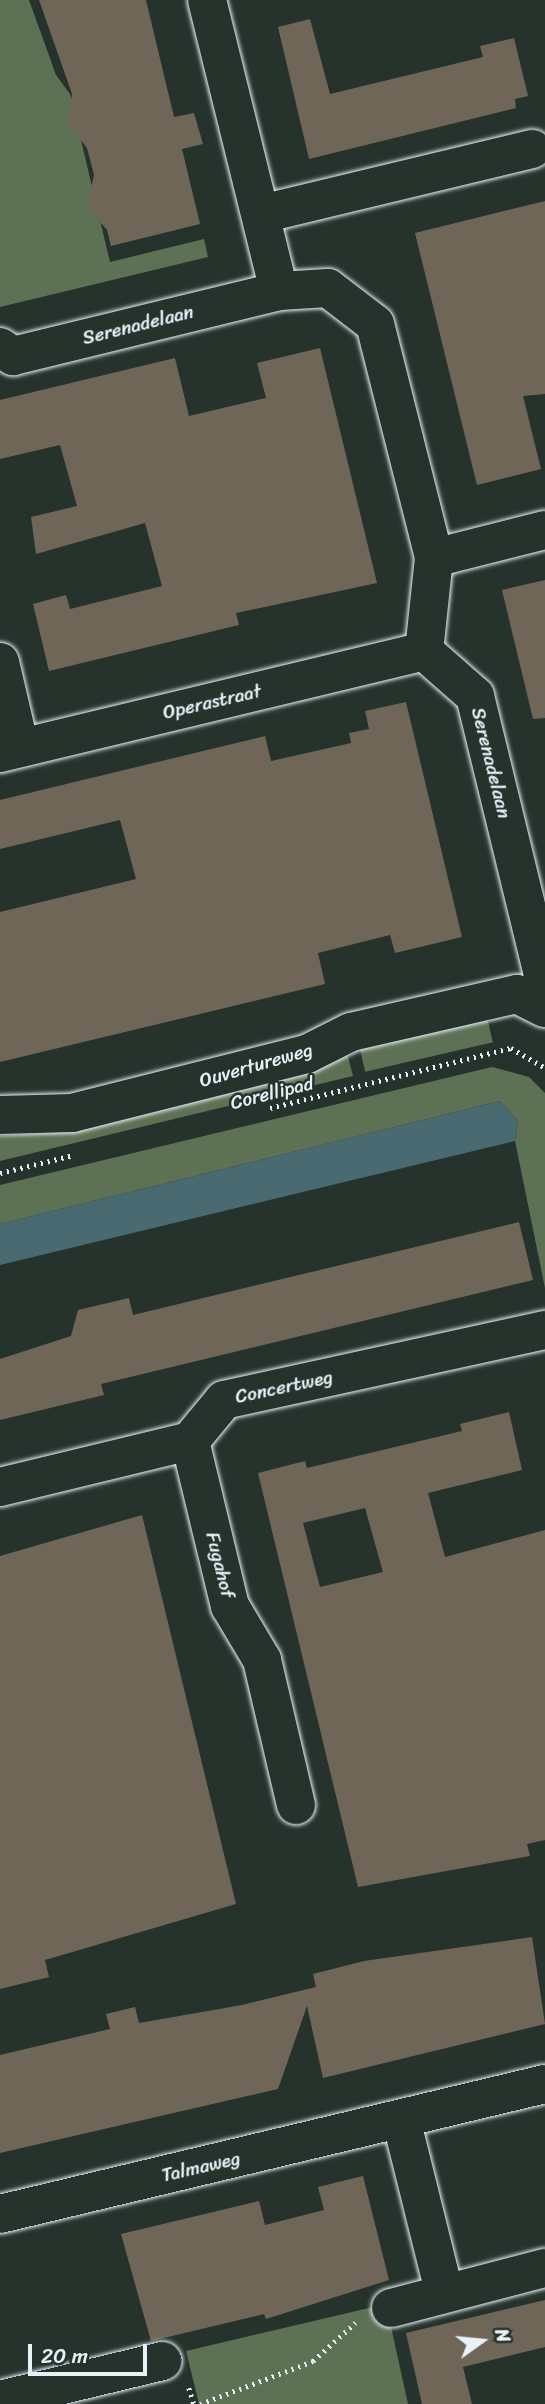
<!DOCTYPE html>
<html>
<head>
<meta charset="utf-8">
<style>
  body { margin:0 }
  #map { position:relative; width:545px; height:2404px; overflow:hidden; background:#26332d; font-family:Sriracha,sans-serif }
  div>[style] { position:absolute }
  .green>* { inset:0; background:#5d7154; transform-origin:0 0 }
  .water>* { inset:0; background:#496a70 }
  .building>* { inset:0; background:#6f6658 }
  .path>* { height:4.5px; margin-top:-2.25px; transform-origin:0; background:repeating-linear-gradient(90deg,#e8f1f8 0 2px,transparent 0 7px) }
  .roads { filter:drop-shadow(0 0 2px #e8f1f8) drop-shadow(0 0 2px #e8f1f8) }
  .street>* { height:38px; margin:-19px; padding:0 19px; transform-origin:19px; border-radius:19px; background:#26332d }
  span { translate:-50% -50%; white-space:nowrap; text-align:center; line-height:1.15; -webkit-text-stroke:5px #26332d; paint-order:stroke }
  .street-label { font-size:19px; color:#e8f1f8 }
  .north { position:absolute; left:447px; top:2306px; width:70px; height:70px; -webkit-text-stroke:5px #26332d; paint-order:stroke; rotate:75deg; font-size:19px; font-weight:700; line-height:28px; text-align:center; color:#e8f1f8 }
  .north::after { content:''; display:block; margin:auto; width:24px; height:32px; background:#e8f1f8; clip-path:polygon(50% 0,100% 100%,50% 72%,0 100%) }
  .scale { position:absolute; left:28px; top:2344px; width:119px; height:32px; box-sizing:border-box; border:4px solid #e8f1f8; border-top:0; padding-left:9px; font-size:21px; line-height:24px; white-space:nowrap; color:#e8f1f8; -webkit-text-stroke:5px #26332d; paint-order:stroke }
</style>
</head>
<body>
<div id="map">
  <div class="green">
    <i style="clip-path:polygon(0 0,29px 0,56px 75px,70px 94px,110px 262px,204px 239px,208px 257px,0 307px)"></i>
    <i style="left:487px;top:1017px;width:26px;height:131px;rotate:77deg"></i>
    <i style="clip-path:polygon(347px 1053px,353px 1076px,0 1161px,0 1136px,55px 1133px,317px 1070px)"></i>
    <i style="clip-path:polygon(492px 1067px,529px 1077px,545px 1093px,545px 1288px,515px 1141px,518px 1121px,500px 1101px,0 1224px,0 1185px)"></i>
    <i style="clip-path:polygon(386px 2304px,408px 2404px,199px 2404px,186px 2351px)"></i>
  </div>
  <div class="water">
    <i style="clip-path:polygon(500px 1101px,518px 1121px,515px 1141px,0 1265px,0 1224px)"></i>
  </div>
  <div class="building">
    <i style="clip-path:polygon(39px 0,146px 0,174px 117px,194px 113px,203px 144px,182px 149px,200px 224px,111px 246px,107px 230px,87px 207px,94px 175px,87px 148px,67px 123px,72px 94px)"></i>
    <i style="clip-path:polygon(310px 19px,330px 94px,483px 57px,480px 46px,514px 38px,528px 96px,515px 99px,516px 108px,309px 159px,278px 27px)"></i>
    <i style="clip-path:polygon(545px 201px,545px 394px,523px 396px,541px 469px,477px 485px,415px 233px)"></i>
    <i style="clip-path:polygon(320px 348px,377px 583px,236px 613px,239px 625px,49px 671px,33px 604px,66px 595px,70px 609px,162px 586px,145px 523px,36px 554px,31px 517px,77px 506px,60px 445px,0 459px,0 400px,175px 358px,189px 416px,266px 398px,257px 363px)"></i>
    <i style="clip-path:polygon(545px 580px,545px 718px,533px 719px,502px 590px)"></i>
    <i style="clip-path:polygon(406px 702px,462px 937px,395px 953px,390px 935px,318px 953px,325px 984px,0 1062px,0 912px,136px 879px,120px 820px,0 849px,0 800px,265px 736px,271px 761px,351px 743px,349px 733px,369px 729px,365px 711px)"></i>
    <i style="clip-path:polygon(519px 1222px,533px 1280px,101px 1384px,104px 1395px,0 1420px,0 1359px,71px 1336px,78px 1310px,129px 1298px,133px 1315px)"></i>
    <i style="clip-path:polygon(evenodd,509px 1412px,522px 1470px,428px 1493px,445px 1557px,545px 1530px,545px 1840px,527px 1844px,530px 1856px,358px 1887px,258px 1473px,305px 1461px,307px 1468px,462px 1431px,460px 1424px,509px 1412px,365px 1508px,383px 1572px,320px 1587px,303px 1523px,365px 1508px)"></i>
    <i style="clip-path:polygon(142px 1515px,236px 1904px,45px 1960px,49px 1977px,0 1989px,0 1556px)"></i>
    <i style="clip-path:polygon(532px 1937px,545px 2024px,323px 2078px,307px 2006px,278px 2089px,0 2153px,0 2055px,110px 2029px,106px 2014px,135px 2007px,139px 2023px,242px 2005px,316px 1987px,313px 1974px,364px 1961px)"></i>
    <i style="clip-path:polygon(363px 2176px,389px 2280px,266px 2319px,264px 2314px,151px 2341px,121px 2234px,259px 2201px,265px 2225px,324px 2210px,318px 2187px)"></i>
    <i style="clip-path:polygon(545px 2300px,545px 2347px,463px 2367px,472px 2404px,422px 2404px,406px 2333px)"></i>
  </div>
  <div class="path">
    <i style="left:270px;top:1108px;width:248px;rotate:-14deg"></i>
    <i style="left:511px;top:1048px;width:39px;rotate:30deg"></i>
    <i style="left:0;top:1173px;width:76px;rotate:-13.7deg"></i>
    <i style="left:189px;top:2388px;width:17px;rotate:73deg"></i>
    <i style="left:200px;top:2404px;width:121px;rotate:-20.8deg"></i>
    <i style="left:313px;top:2361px;width:57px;rotate:-42.1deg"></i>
  </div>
  <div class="roads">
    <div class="street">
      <i style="left:207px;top:0;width:300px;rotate:76.1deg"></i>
      <i style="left:279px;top:291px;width:49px;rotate:-3.5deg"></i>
      <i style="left:328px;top:288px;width:59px;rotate:37.5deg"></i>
      <i style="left:375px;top:324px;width:241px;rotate:75.8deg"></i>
      <i style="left:434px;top:558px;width:94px;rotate:96.1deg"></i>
      <i style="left:424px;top:651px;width:68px;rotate:41.4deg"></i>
      <i style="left:475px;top:696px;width:286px;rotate:76.3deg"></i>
      <i style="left:543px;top:974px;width:28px;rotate:98deg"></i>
      <i style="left:261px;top:214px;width:279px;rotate:-13.5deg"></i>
      <i style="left:0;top:347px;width:16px;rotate:35deg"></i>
      <i style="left:13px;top:356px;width:274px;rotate:-13.7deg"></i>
      <i style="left:434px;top:558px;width:114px;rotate:-14.2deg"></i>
      <i style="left:0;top:662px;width:88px;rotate:76.9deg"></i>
      <i style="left:0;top:753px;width:436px;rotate:-13.5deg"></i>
      <i style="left:0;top:1115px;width:72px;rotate:-1.6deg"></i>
      <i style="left:72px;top:1113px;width:242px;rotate:-14.1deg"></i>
      <i style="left:307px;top:1054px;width:49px;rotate:-26.6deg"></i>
      <i style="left:351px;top:1032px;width:170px;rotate:-12.9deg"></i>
      <i style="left:517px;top:994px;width:31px;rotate:27deg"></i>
      <i style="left:190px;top:1441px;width:170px;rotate:76.4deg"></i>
      <i style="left:230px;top:1606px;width:63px;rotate:59.3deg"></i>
      <i style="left:262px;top:1660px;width:149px;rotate:76.8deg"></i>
      <i style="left:0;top:1487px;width:195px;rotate:-13.6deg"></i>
      <i style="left:190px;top:1441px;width:53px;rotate:-50.3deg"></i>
      <i style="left:224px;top:1400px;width:329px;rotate:-12.3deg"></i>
      <i style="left:401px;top:2119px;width:177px;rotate:76deg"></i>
      <i style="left:0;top:2214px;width:560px;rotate:-13.42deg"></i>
      <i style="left:391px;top:2308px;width:159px;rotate:-14.6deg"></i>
      <i style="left:0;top:2400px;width:167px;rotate:-13.5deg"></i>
    </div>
  </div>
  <div class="street-label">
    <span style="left:138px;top:325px;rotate:-14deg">Serenadelaan</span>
    <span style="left:212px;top:702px;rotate:-13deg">Operastraat</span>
    <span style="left:491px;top:763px;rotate:76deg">Serenadelaan</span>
    <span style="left:256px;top:1065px;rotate:-16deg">Ouvertureweg</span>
    <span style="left:272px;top:1093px;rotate:-14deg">Corellipad</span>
    <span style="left:284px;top:1387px;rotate:-12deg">Concertweg</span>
    <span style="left:220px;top:1565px;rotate:76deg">Fugahof</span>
    <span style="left:201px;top:2167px;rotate:-13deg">Talmaweg</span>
  </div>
  <div class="north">N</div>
  <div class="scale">20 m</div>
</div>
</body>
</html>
